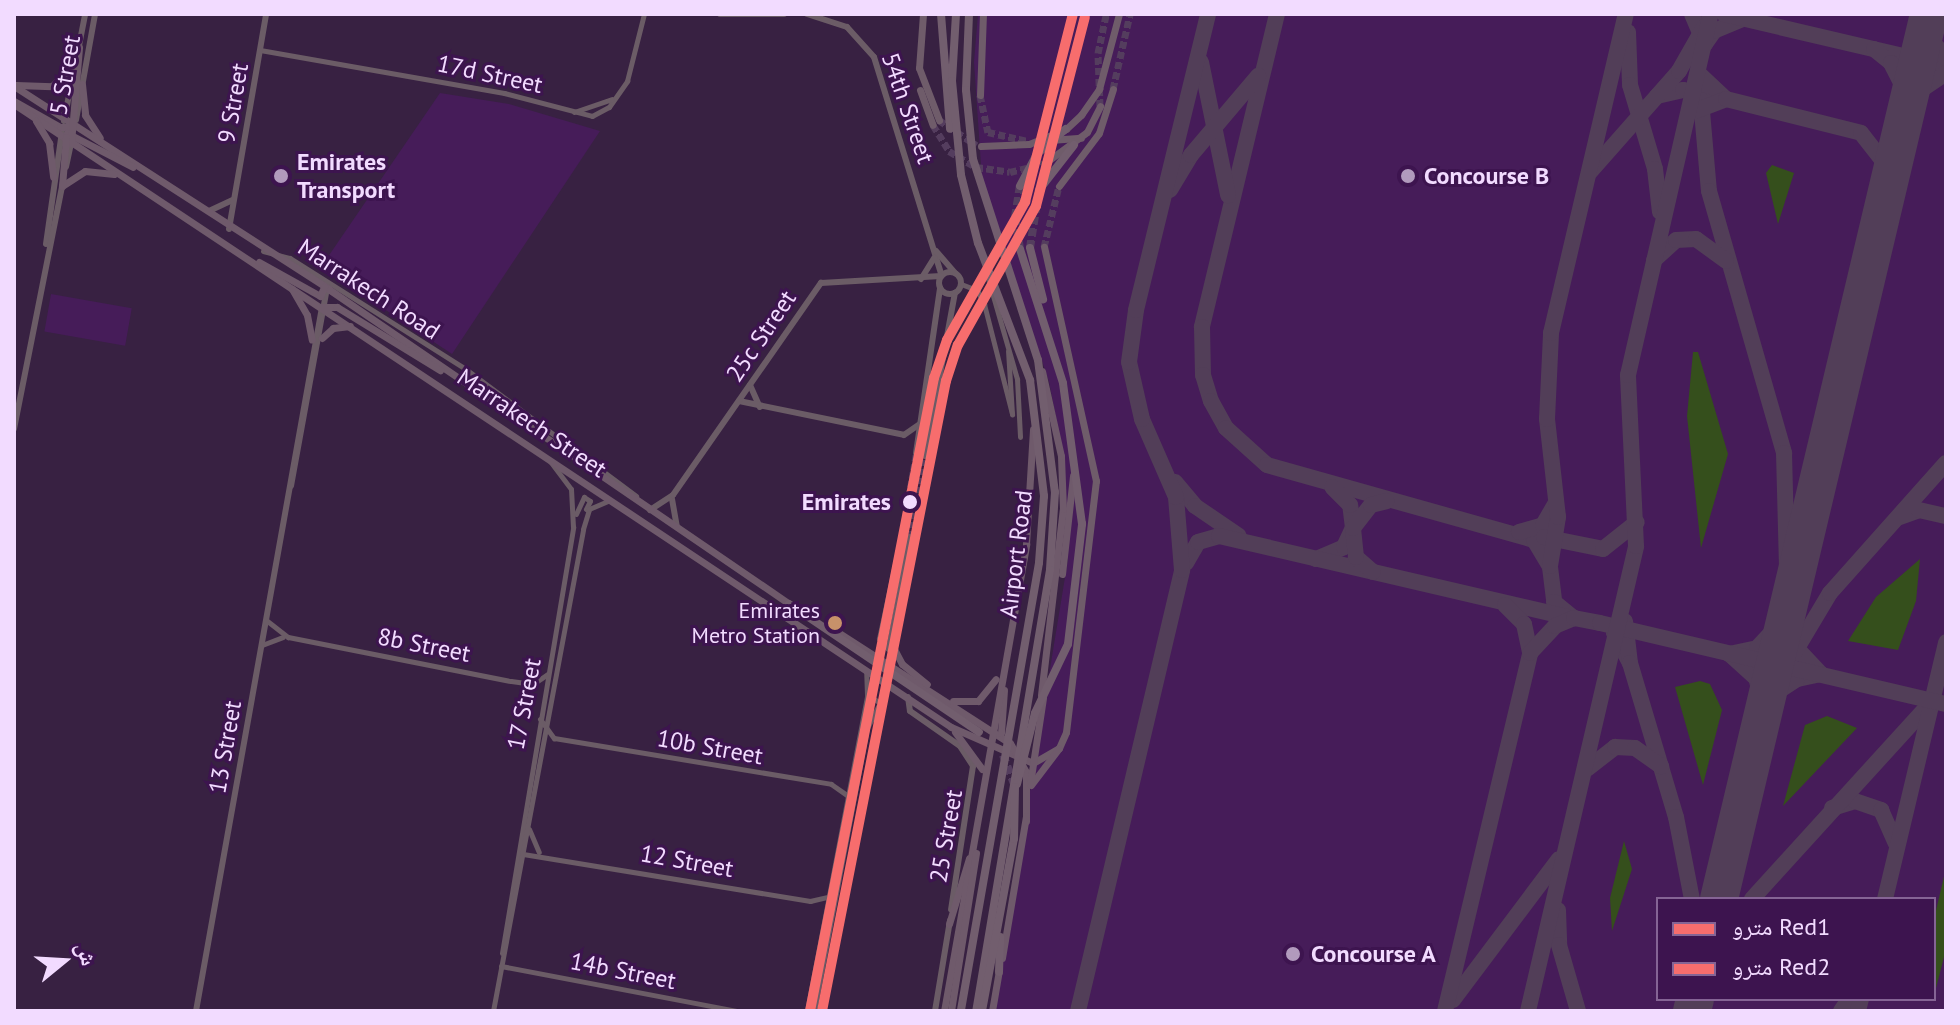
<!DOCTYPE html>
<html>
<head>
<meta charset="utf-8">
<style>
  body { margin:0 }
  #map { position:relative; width:1960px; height:1025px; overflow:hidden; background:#382142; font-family:"PT Sans","Noto Naskh Arabic",sans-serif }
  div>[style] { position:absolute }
  .built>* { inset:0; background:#461c59; transform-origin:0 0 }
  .green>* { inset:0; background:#354f1c }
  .taxiway>* { height:16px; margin:-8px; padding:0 8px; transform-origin:8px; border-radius:8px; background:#523e58 }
  .runway>* { height:38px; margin:-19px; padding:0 19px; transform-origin:19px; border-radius:19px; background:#523e58 }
  .tertiary-tunnel>* { height:6px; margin-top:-3px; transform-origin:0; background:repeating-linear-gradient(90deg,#543d5e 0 6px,transparent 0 9px) }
  .secondary-tunnel>* { height:7px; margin-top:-3.5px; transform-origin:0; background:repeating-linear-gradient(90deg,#543d5e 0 7px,transparent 0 10.5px) }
  .trunk-tunnel>* { height:8px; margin-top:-4px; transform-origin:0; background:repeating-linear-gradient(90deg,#543d5e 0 8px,transparent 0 12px) }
  .minor>* { height:5px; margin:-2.5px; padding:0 2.5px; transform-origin:2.5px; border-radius:2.5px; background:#6b5c66 }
  .tertiary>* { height:6px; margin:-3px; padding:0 3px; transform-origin:3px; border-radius:3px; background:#6b5c66 }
  .tertiary>.ring { margin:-3px; padding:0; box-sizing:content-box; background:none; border:6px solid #6b5c66; border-radius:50% }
  .secondary>* { height:7px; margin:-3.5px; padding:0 3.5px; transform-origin:3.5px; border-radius:3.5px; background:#6f5c6a }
  .primary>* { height:7px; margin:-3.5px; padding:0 3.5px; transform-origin:3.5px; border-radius:3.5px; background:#6f5a6b }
  .trunk>* { height:8px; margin:-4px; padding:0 4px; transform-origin:4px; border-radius:4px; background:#725e6e }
  .metro-1>* { height:10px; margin:-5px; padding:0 5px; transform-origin:5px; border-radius:5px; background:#f76d6d }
  .metro-2>* { height:10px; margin:-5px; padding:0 5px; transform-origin:5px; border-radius:5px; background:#f76d6d }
  .dots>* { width:22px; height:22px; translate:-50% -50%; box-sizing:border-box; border:4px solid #3d144f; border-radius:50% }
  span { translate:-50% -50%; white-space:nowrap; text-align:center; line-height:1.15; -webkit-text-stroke:6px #3d144f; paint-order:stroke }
  .bus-label { font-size:22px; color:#f2dbff }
  .right { translate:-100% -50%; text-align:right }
  .street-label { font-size:24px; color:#f2dbff }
  .poi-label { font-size:24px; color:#f2dbff; font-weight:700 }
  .left { translate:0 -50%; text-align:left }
  .stop-label { font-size:24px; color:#f2dbff; font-weight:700 }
  .frame { position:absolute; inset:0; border:16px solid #f2dbff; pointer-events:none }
  .legend { position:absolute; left:1656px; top:897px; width:280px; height:104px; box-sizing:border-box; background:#3d144f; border:2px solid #856495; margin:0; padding:10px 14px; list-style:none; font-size:24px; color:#f2dbff }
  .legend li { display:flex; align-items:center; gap:16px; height:40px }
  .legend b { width:40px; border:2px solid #856495 }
  .north { position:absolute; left:24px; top:921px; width:80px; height:80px; -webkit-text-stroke:6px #3d144f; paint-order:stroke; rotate:72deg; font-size:22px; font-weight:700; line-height:32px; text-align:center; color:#f2dbff }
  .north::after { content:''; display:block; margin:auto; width:28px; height:36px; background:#f2dbff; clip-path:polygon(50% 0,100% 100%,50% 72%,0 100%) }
</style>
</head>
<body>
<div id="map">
  <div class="built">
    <i style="clip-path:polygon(evenodd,978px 14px,1946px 14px,1946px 1011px,994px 1011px,1068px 559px,1063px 557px,1060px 438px,1049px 382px,982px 180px,974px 62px,978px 14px,1658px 899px,1934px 899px,1934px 999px,1658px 999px,1658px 899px)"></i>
    <i style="clip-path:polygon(440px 93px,509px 104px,600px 131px,452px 354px,321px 267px)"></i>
    <i style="left:51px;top:294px;width:82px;height:38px;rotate:10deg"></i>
  </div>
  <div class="green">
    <i style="clip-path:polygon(1772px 165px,1794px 173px,1778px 224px,1766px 173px)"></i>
    <i style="clip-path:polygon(1693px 352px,1698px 352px,1728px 454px,1701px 548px,1687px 416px)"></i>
    <i style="clip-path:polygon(1920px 559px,1916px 601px,1898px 650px,1848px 641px,1876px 597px)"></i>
    <i style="clip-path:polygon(1700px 681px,1710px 684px,1722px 710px,1703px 785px,1675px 687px)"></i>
    <i style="clip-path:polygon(1827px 716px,1857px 728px,1783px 806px,1805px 725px)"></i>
    <i style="clip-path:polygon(1624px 841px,1632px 869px,1612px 931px,1610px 898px)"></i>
    <i style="clip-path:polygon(1946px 868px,1946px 949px,1934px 996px,1934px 919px)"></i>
  </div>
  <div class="taxiway">
    <i style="left:1277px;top:14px;width:322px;rotate:103.5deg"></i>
    <i style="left:1202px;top:327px;width:48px;rotate:88.8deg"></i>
    <i style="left:1203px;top:375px;width:27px;rotate:73deg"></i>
    <i style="left:1211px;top:401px;width:31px;rotate:61deg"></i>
    <i style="left:1226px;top:428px;width:55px;rotate:42.1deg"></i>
    <i style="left:1267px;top:465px;width:277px;rotate:15.7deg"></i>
    <i style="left:1534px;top:540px;width:31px;rotate:59deg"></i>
    <i style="left:1550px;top:567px;width:35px;rotate:83deg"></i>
    <i style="left:1554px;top:602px;width:26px;rotate:39deg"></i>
    <i style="left:1692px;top:14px;width:33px;rotate:67deg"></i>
    <i style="left:1705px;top:44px;width:16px;rotate:-55deg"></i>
    <i style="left:1714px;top:31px;width:30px;rotate:-23deg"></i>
    <i style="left:1724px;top:14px;width:228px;rotate:13.2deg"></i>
    <i style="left:1925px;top:14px;width:29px;rotate:74deg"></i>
    <i style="left:1933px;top:42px;width:21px;rotate:51deg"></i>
    <i style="left:1628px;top:32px;width:53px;rotate:87.8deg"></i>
    <i style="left:1630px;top:85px;width:88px;rotate:73.4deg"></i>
    <i style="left:1655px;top:169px;width:43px;rotate:83.4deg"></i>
    <i style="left:1874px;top:49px;width:22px;rotate:39deg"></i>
    <i style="left:1891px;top:63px;width:39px;rotate:63deg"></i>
    <i style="left:1909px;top:98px;width:45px;rotate:-34deg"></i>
    <i style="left:1201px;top:62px;width:136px;rotate:78.5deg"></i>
    <i style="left:1657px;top:96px;width:27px;rotate:-13deg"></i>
    <i style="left:1683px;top:90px;width:44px;rotate:11.8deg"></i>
    <i style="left:1726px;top:99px;width:35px;rotate:-137deg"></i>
    <i style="left:1701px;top:100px;width:91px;rotate:85deg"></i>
    <i style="left:1709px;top:191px;width:273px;rotate:74deg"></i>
    <i style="left:1784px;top:453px;width:187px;rotate:88.5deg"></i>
    <i style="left:1789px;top:640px;width:47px;rotate:46.7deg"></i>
    <i style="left:1821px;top:674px;width:25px;rotate:168deg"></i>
    <i style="left:1797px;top:679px;width:31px;rotate:147deg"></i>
    <i style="left:1695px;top:111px;width:33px;rotate:-21deg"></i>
    <i style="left:1726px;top:99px;width:139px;rotate:14.1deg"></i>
    <i style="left:1861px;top:133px;width:36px;rotate:52deg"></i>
    <i style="left:1883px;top:161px;width:39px;rotate:87deg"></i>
    <i style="left:1590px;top:172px;width:135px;rotate:-48.6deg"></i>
    <i style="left:1679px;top:71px;width:51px;rotate:-60.4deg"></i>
    <i style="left:1170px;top:190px;width:41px;rotate:-59deg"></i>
    <i style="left:1191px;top:155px;width:104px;rotate:-49.7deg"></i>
    <i style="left:1654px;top:260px;width:30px;rotate:-42deg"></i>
    <i style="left:1676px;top:240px;width:20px;rotate:-3deg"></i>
    <i style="left:1696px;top:239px;width:37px;rotate:36deg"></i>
    <i style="left:1175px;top:482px;width:31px;rotate:50deg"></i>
    <i style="left:1195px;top:506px;width:53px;rotate:34.3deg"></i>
    <i style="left:1900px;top:517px;width:20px;rotate:-20deg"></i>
    <i style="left:1919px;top:510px;width:28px;rotate:13deg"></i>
    <i style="left:1519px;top:532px;width:25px;rotate:-16deg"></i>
    <i style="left:1543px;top:525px;width:24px;rotate:-60deg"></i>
    <i style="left:1544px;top:537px;width:60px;rotate:11.5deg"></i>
    <i style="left:1603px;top:549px;width:43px;rotate:-38.5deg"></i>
    <i style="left:1316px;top:559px;width:30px;rotate:-23deg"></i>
    <i style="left:1344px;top:547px;width:21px;rotate:-65deg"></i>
    <i style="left:1353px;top:528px;width:23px;rotate:-97deg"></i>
    <i style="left:1350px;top:505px;width:25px;rotate:-135deg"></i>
    <i style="left:1186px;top:563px;width:24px;rotate:-60deg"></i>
    <i style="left:1198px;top:542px;width:22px;rotate:-16deg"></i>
    <i style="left:1219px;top:536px;width:358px;rotate:13.1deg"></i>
    <i style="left:1550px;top:566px;width:50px;rotate:-80.7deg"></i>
    <i style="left:1558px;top:517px;width:99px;rotate:-96.4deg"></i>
    <i style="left:1547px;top:419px;width:86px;rotate:-87.3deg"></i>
    <i style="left:1551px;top:333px;width:328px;rotate:-76.8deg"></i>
    <i style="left:1373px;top:572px;width:23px;rotate:-139deg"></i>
    <i style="left:1356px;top:557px;width:29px;rotate:-96deg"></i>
    <i style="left:1353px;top:528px;width:29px;rotate:-52deg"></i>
    <i style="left:1371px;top:505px;width:16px;rotate:-14deg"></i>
    <i style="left:1505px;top:605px;width:27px;rotate:45deg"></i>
    <i style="left:1524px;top:624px;width:30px;rotate:78deg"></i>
    <i style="left:1614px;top:633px;width:34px;rotate:62deg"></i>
    <i style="left:1630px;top:663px;width:42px;rotate:-96.8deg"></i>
    <i style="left:1793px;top:655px;width:72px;rotate:-59.2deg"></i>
    <i style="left:1830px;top:593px;width:174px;rotate:-48.3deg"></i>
    <i style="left:1630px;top:663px;width:161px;rotate:73.4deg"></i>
    <i style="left:1676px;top:817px;width:84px;rotate:79deg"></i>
    <i style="left:1764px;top:709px;width:32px;rotate:-104deg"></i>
    <i style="left:1756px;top:678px;width:36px;rotate:-138deg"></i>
    <i style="left:1729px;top:654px;width:29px;rotate:-12deg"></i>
    <i style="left:1757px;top:648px;width:42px;rotate:-46.9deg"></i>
    <i style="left:1758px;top:734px;width:47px;rotate:-68.9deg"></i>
    <i style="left:1587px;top:769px;width:36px;rotate:-38deg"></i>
    <i style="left:1615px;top:747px;width:20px;rotate:3deg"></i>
    <i style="left:1635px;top:748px;width:32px;rotate:35deg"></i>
    <i style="left:1832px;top:808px;width:24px;rotate:-17deg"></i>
    <i style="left:1855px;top:801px;width:28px;rotate:19deg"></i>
    <i style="left:1881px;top:810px;width:36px;rotate:66deg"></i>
    <i style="left:1752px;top:899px;width:268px;rotate:-47.7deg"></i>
    <i style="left:1885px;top:899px;width:264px;rotate:-76.6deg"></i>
    <i style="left:1558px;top:910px;width:35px;rotate:88deg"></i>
    <i style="left:1559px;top:945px;width:69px;rotate:73.9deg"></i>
    <i style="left:1453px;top:1000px;width:176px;rotate:-53.1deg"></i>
    <i style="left:1078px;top:1011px;width:453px;rotate:-76.7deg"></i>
    <i style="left:1182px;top:570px;width:73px;rotate:-94.7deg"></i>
    <i style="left:1176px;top:497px;width:85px;rotate:-113.6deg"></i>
    <i style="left:1142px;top:419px;width:58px;rotate:-102.8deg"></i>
    <i style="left:1129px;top:362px;width:52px;rotate:-82.3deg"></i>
    <i style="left:1136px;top:310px;width:305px;rotate:-76.3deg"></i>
    <i style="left:1445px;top:1011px;width:368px;rotate:-76.6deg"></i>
    <i style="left:1530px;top:653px;width:37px;rotate:-47deg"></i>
    <i style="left:1555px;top:626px;width:21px;rotate:-23deg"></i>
    <i style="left:1574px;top:618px;width:26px;rotate:11deg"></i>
    <i style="left:1600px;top:623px;width:355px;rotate:13.2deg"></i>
    <i style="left:1528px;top:1011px;width:477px;rotate:-76.9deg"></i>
    <i style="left:1636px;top:546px;width:171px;rotate:-92.7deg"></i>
    <i style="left:1628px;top:375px;width:370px;rotate:-77.1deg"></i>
    <i style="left:1695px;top:1011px;width:13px;rotate:-72deg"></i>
    <i style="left:1841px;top:1011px;width:14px;rotate:-56deg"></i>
    <i style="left:1858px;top:1011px;width:12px;rotate:-76deg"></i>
  </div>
  <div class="runway">
    <i style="left:1719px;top:899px;width:910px;rotate:-76.65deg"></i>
    <i style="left:1692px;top:1011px;width:12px;rotate:-76deg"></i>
  </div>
  <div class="tertiary-tunnel">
    <i style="left:910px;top:537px;width:82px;rotate:-79.5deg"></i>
    <i style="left:901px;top:541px;width:89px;rotate:-80.3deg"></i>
  </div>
  <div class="secondary-tunnel">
    <i style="left:1113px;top:89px;width:77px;rotate:-77.2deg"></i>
    <i style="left:980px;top:95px;width:38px;rotate:78deg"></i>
    <i style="left:988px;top:132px;width:39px;rotate:13deg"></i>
    <i style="left:1100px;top:106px;width:53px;rotate:-92.2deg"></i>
    <i style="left:1098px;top:53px;width:40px;rotate:-78deg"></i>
    <i style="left:939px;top:120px;width:45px;rotate:34deg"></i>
    <i style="left:933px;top:125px;width:31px;rotate:58deg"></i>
    <i style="left:949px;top:151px;width:31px;rotate:31deg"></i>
    <i style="left:976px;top:167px;width:34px;rotate:8deg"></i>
    <i style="left:1010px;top:172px;width:36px;rotate:-14deg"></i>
    <i style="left:1044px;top:247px;width:63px;rotate:-76.2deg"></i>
  </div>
  <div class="trunk-tunnel">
    <i style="left:1030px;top:248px;width:59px;rotate:-81.2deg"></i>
    <i style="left:1020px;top:249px;width:32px;rotate:-99deg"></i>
    <i style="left:1015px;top:217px;width:31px;rotate:-81deg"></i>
    <i style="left:1003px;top:755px;width:30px;rotate:69deg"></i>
  </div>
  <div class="minor">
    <i style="left:260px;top:50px;width:248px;rotate:10deg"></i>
    <i style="left:504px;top:93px;width:91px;rotate:14.6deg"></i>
    <i style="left:592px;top:116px;width:19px;rotate:-28deg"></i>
    <i style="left:609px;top:107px;width:32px;rotate:-55deg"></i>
    <i style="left:627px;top:81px;width:69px;rotate:-75.8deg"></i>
    <i style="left:574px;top:112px;width:40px;rotate:-18.9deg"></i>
    <i style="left:263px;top:251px;width:28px;rotate:15deg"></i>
    <i style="left:290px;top:258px;width:209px;rotate:32.3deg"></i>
    <i style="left:467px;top:370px;width:211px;rotate:36.7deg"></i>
    <i style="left:985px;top:268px;width:116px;rotate:73.9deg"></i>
    <i style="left:1017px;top:379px;width:58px;rotate:87deg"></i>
    <i style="left:961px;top:284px;width:17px;rotate:21deg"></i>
    <i style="left:977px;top:290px;width:16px;rotate:63deg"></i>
    <i style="left:984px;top:304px;width:114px;rotate:75.7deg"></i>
    <i style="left:1012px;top:414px;width:63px;rotate:-93.6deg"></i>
    <i style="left:576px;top:514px;width:19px;rotate:-65deg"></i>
    <i style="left:584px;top:497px;width:7px;rotate:34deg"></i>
    <i style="left:590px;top:501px;width:9px;rotate:117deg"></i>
    <i style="left:266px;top:620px;width:28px;rotate:38deg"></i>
    <i style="left:288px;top:637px;width:227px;rotate:11.2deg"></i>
    <i style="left:511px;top:681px;width:22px;rotate:8deg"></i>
    <i style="left:533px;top:684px;width:18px;rotate:-34deg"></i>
    <i style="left:262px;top:645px;width:22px;rotate:-21deg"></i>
    <i style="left:540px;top:719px;width:24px;rotate:54deg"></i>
    <i style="left:554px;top:738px;width:281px;rotate:9.4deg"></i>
    <i style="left:831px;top:784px;width:19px;rotate:35deg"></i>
    <i style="left:529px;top:829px;width:25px;rotate:67deg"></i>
    <i style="left:523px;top:854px;width:291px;rotate:9.3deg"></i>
    <i style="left:810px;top:901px;width:17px;rotate:-13deg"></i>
    <i style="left:502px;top:953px;width:432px;rotate:-80.5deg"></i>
    <i style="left:573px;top:527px;width:38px;rotate:-93deg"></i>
    <i style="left:571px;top:489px;width:35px;rotate:-127deg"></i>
    <i style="left:501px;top:966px;width:241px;rotate:10.8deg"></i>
    <i style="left:493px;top:1011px;width:490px;rotate:-79.4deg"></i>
    <i style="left:583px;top:529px;width:21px;rotate:-73deg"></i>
    <i style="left:589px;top:509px;width:23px;rotate:-23deg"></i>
    <i style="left:807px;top:1011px;width:322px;rotate:-79.2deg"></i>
    <i style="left:867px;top:695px;width:23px;rotate:-92deg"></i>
    <i style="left:814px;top:1011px;width:288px;rotate:-79.4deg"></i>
    <i style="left:867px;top:728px;width:28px;rotate:-63deg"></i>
    <i style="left:880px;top:703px;width:14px;rotate:-146deg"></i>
  </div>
  <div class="tertiary">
    <i style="left:720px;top:14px;width:64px"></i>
    <i style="left:807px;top:14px;width:42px;rotate:18deg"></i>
    <i style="left:847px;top:27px;width:40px;rotate:48deg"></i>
    <i style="left:874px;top:57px;width:229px;rotate:72.8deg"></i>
    <i style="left:78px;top:51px;width:38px;rotate:-79deg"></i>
    <i style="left:76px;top:120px;width:108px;rotate:-79.8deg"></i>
    <i style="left:64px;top:121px;width:53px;rotate:-79.1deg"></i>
    <i style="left:66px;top:167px;width:29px;rotate:-78deg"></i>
    <i style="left:209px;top:211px;width:26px;rotate:-25deg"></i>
    <i style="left:229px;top:229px;width:218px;rotate:-80.2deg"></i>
    <i style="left:46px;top:244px;width:113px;rotate:-81.9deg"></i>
    <i style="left:936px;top:251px;width:29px;rotate:49deg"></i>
    <i class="ring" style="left:939px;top:272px;width:16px;height:16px"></i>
    <i style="left:921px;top:279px;width:25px;rotate:-58deg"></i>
    <i style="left:750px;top:385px;width:24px;rotate:66deg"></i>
    <i style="left:739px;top:401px;width:168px;rotate:11.6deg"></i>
    <i style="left:904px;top:435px;width:19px;rotate:-35deg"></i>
    <i style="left:14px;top:429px;width:252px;rotate:-78.8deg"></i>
    <i style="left:916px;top:453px;width:167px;rotate:-81.7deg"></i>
    <i style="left:925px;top:456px;width:166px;rotate:-79.6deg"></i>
    <i style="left:291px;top:486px;width:201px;rotate:-79.7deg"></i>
    <i style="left:672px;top:499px;width:27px;rotate:80deg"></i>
    <i style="left:650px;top:510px;width:27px;rotate:-33deg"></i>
    <i style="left:673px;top:495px;width:259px;rotate:-55.1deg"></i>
    <i style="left:821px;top:283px;width:120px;rotate:-3.3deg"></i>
    <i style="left:901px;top:541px;width:100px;rotate:102.1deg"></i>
    <i style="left:880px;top:639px;width:13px;rotate:48deg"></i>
    <i style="left:889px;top:649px;width:114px;rotate:-79.4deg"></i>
    <i style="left:908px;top:697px;width:14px;rotate:82deg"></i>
    <i style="left:910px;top:711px;width:61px;rotate:35deg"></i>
    <i style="left:960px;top:746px;width:24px;rotate:57deg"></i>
    <i style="left:973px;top:766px;width:145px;rotate:98.7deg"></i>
    <i style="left:196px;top:1011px;width:715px;rotate:-79.85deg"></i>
    <i style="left:935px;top:1011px;width:92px;rotate:-80.6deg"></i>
  </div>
  <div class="secondary">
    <i style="left:923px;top:14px;width:54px;rotate:94.2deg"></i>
    <i style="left:919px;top:68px;width:56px;rotate:69deg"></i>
    <i style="left:920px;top:90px;width:37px;rotate:70deg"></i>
    <i style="left:980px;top:95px;width:81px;rotate:-87.9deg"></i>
    <i style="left:1050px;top:140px;width:31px;rotate:-4deg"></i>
    <i style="left:981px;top:146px;width:48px;rotate:-2.4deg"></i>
    <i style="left:1029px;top:144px;width:40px;rotate:-22deg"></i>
    <i style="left:1066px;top:129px;width:21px;rotate:-43deg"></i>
    <i style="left:1081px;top:115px;width:32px;rotate:-55deg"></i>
    <i style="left:1099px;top:89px;width:78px;rotate:-75.1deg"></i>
    <i style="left:1045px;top:163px;width:52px;rotate:-36.4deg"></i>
    <i style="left:1087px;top:132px;width:29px;rotate:-63deg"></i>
    <i style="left:1059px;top:186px;width:66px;rotate:-53deg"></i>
    <i style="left:1099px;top:133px;width:46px;rotate:-72.3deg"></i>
    <i style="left:1033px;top:763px;width:30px;rotate:-30deg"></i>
    <i style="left:1059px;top:748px;width:17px;rotate:-66deg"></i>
    <i style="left:1066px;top:732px;width:253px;rotate:-83.2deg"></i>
    <i style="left:1096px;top:481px;width:240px;rotate:-102.5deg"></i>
  </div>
  <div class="primary">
    <i style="left:82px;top:84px;width:31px;rotate:84deg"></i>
    <i style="left:85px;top:115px;width:27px;rotate:57deg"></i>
    <i style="left:16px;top:85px;width:36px;rotate:2deg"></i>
    <i style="left:52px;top:86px;width:33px;rotate:-44deg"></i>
    <i style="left:14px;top:86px;width:373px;rotate:32.8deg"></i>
    <i style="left:327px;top:288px;width:562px;rotate:34.34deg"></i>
    <i style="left:14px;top:101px;width:53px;rotate:29.5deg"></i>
    <i style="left:60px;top:127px;width:12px"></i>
    <i style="left:14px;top:104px;width:1125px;rotate:33.62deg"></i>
    <i style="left:951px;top:727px;width:90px;rotate:23.7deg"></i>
    <i style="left:36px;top:121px;width:26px;rotate:59deg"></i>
    <i style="left:49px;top:143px;width:34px;rotate:83deg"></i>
    <i style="left:67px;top:133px;width:74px;rotate:27.3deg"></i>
    <i style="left:71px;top:143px;width:96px;rotate:-85.2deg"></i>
    <i style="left:62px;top:186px;width:27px;rotate:-33deg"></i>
    <i style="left:85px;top:171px;width:29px;rotate:6deg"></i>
    <i style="left:62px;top:186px;width:49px;rotate:-85.3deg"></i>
    <i style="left:259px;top:262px;width:70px;rotate:29.1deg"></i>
    <i style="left:320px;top:296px;width:10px;rotate:-66deg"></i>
    <i style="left:292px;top:289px;width:30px;rotate:60deg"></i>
    <i style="left:307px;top:315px;width:25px;rotate:79deg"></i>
    <i style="left:322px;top:307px;width:15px"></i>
    <i style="left:337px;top:307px;width:121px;rotate:31.5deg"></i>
    <i style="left:322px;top:338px;width:15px;rotate:-42deg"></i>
    <i style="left:333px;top:328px;width:17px;rotate:-7deg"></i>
    <i style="left:1062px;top:574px;width:99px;rotate:-83.6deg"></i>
    <i style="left:839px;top:633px;width:203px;rotate:32.8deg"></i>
    <i style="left:1010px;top:743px;width:33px;rotate:61deg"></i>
    <i style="left:1026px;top:772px;width:49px;rotate:90deg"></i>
    <i style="left:893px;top:647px;width:19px;rotate:62deg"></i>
    <i style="left:902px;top:664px;width:32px;rotate:39deg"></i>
    <i style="left:1041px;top:695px;width:187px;rotate:-83.3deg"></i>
    <i style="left:1063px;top:509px;width:53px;rotate:-92.2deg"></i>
    <i style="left:1061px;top:456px;width:87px;rotate:-102.6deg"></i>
    <i style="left:953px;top:701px;width:25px"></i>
    <i style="left:978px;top:701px;width:28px;rotate:-51deg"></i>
    <i style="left:955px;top:732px;width:46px;rotate:53.9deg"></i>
    <i style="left:1001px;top:733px;width:43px;rotate:-86deg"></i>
    <i style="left:1030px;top:784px;width:87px;rotate:-81.4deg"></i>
    <i style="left:1031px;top:785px;width:46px;rotate:-52.9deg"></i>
    <i style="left:949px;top:924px;width:69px;rotate:-73.1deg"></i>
    <i style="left:1002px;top:958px;width:144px;rotate:-80.4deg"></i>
    <i style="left:944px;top:1011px;width:474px;rotate:-80deg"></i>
    <i style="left:1026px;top:544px;width:115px;rotate:-86.5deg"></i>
    <i style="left:951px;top:1011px;width:160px;rotate:-81deg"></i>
    <i style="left:992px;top:1011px;width:42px;rotate:-80.3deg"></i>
  </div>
  <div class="trunk">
    <i style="left:941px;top:14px;width:115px;rotate:85.5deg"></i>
    <i style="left:956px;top:14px;width:67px;rotate:93.4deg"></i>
    <i style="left:952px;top:81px;width:94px;rotate:84.5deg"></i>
    <i style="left:961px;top:175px;width:70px;rotate:76deg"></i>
    <i style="left:978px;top:243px;width:147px;rotate:69.2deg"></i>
    <i style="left:1030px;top:380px;width:117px;rotate:83.1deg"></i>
    <i style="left:1044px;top:496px;width:67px;rotate:94.3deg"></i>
    <i style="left:1039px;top:563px;width:455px;rotate:99.9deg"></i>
    <i style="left:969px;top:14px;width:76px;rotate:92.3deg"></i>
    <i style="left:966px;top:90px;width:69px;rotate:84.2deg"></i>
    <i style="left:973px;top:159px;width:211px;rotate:72.1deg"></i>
    <i style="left:1038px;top:360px;width:133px;rotate:82.7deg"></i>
    <i style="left:1055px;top:492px;width:78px;rotate:93.7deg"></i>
    <i style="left:1050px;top:570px;width:447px;rotate:99.5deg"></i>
    <i style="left:1020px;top:186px;width:36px;rotate:-62deg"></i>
    <i style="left:1037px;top:154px;width:38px;rotate:-41deg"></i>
    <i style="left:1039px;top:190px;width:57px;rotate:-52.1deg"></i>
    <i style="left:1030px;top:248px;width:53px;rotate:75.7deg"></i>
    <i style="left:789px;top:604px;width:229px;rotate:34deg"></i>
    <i style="left:1017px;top:784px;width:73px;rotate:-75.8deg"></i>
    <i style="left:1035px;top:713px;width:76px;rotate:-64.4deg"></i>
    <i style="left:1068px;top:644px;width:121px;rotate:-83.3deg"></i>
    <i style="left:1082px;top:524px;width:142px;rotate:-97.7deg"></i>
    <i style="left:1063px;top:383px;width:141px;rotate:-107.8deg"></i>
    <i style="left:999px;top:972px;width:35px;rotate:-88deg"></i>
    <i style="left:982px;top:1011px;width:175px;rotate:-79.5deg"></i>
    <i style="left:1014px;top:839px;width:52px;rotate:-88.9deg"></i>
  </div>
  <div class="metro-1">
    <i style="left:810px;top:1011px;width:645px;rotate:-78.92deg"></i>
    <i style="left:934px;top:378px;width:40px;rotate:-71.1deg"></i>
    <i style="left:947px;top:340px;width:159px;rotate:-60.5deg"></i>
    <i style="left:1025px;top:202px;width:194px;rotate:-75.7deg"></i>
  </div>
  <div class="metro-2">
    <i style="left:822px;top:1011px;width:642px;rotate:-78.87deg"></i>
    <i style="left:946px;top:381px;width:38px;rotate:-72deg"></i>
    <i style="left:958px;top:345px;width:159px;rotate:-60.7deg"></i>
    <i style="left:1036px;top:206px;width:195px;rotate:-75.5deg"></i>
  </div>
  <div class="dots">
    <i style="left:281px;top:176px;background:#b19abd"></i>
    <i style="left:1408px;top:176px;background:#b19abd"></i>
    <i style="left:910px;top:502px;background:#f2dbff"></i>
    <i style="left:835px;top:623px;background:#c7916a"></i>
    <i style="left:1293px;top:954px;background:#b19abd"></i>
  </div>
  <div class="bus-label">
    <span class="right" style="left:820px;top:623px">Emirates<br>Metro Station</span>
  </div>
  <div class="street-label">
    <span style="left:490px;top:74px;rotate:12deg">17d Street</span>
    <span style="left:65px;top:75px;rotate:-80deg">5 Street</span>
    <span style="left:233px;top:103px;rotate:-80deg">9 Street</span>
    <span style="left:908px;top:108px;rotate:71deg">54th Street</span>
    <span style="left:369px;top:289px;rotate:33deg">Marrakech Road</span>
    <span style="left:761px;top:336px;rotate:-56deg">25c Street</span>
    <span style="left:532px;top:423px;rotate:34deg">Marrakech Street</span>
    <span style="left:1016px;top:554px;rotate:-83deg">Airport Road</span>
    <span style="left:424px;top:645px;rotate:11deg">8b Street</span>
    <span style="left:524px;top:704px;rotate:-79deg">17 Street</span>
    <span style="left:225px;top:747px;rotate:-80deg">13 Street</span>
    <span style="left:710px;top:747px;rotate:10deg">10b Street</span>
    <span style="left:946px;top:836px;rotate:-80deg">25 Street</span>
    <span style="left:687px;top:861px;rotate:10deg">12 Street</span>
    <span style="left:623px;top:971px;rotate:11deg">14b Street</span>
  </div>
  <div class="poi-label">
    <span class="left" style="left:297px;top:176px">Emirates<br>Transport</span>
    <span class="left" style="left:1424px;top:176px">Concourse B</span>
    <span class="left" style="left:1311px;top:954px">Concourse A</span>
  </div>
  <div class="stop-label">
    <span class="right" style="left:891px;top:502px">Emirates</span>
  </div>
  <div class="frame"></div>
  <ul class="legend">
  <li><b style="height:10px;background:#f76d6d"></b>مترو Red1</li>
  <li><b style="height:10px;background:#f76d6d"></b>مترو Red2</li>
  </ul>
  <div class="north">ش</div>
</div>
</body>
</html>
